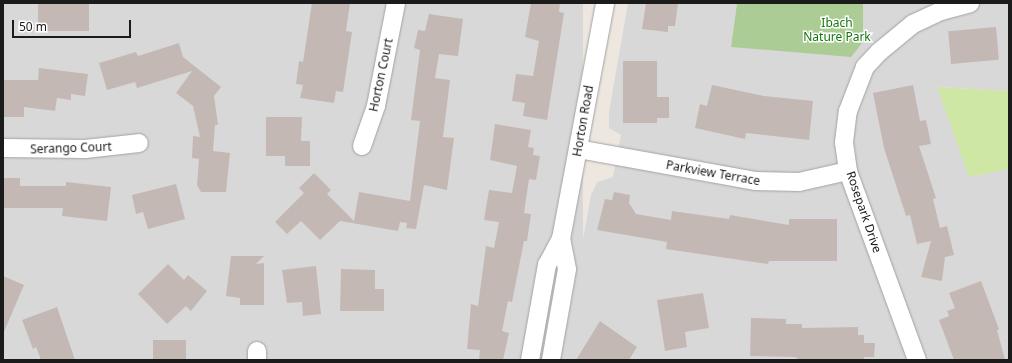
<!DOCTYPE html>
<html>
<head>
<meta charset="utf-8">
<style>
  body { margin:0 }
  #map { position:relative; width:1012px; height:363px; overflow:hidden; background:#ede7e0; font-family:"Noto Sans",sans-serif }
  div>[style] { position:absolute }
  .residential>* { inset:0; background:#d9d8d8; transform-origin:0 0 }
  .grass>* { inset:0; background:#cfe7a5 }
  .forest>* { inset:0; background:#accc95 }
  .building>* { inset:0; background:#c4b8b4; transform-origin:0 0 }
  .roads { filter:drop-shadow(0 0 1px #a2a2a2) drop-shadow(0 0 1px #a2a2a2) }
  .minor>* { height:18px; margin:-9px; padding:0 9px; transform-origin:9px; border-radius:9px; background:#fff }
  span { translate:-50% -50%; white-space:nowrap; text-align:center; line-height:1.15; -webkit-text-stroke:3px #fff; paint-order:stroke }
  .park-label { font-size:12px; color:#11760c }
  .street-label { font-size:12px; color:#1b1b1b }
  .frame { position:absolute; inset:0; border:4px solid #1b1b1b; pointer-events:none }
  .scale { position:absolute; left:12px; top:20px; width:119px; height:18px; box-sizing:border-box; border:2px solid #1b1b1b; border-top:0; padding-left:5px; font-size:12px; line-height:14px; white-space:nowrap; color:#1b1b1b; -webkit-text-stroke:3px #fff; paint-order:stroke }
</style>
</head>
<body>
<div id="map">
  <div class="residential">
    <i style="left:3px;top:3px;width:580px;height:357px"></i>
    <i style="clip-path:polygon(628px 3px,737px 3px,731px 46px,855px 50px,859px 46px,860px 3px,1009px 3px,1009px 91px,938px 87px,969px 177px,1009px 169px,1009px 360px,561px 360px,591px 195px,597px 182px,613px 177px,621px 135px,609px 128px,609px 112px)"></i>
  </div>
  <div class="grass">
    <i style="clip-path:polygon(937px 87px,1009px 91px,1009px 169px,969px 177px)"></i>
  </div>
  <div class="forest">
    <i style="clip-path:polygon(737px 3px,863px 3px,863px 42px,851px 57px,731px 47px)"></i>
  </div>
  <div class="building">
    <i style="left:38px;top:3px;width:51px;height:28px"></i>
    <i style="clip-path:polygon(312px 3px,350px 3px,346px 31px,352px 32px,343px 92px,336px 91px,334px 103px,300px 98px,303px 85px,296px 84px,299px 61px,303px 62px)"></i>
    <i style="clip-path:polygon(531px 3px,560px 3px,559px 12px,564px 13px,547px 120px,523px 116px,525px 103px,512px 101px,516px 74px,533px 76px,539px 41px,525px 37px)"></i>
    <i style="clip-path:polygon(646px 3px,678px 3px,675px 26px,668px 26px,668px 32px,642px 29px)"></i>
    <i style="clip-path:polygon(429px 14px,463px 19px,458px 56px,439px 54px,435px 78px,450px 80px,443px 137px,454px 138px,447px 190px,424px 185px,416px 229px,406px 228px,407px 223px,400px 222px,398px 231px,340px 221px,320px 240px,301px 221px,287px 234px,275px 222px,304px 193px,299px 188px,314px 173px,331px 190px,327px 194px,354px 221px,359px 192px,410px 201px,420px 121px,411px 120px,420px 50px,414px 48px,418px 30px,425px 31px)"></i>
    <i style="left:996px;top:27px;width:33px;height:48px;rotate:85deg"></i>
    <i style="clip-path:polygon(179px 43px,183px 57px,221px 87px,214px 96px,218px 125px,215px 125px,213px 151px,230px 153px,226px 192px,201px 192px,197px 185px,199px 159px,192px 158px,193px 136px,200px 137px,193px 106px,176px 93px,192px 71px,137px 88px,135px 82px,107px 90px,99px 63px,136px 52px,138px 56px)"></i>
    <i style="clip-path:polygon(623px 61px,657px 61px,657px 97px,669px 97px,669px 118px,657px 118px,657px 123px,623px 123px)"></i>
    <i style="clip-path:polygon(39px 68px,88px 74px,85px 96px,71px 94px,71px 100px,57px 98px,55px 111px,24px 107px,24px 117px,3px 117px,3px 80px,38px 80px)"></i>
    <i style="clip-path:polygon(712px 85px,764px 96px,813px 101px,809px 140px,746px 133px,745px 139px,695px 128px,700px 104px,707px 106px)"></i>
    <i style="clip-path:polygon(913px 85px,920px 121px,926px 120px,931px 144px,919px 146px,936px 198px,933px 199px,940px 228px,947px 226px,954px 255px,945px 257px,942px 281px,921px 277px,931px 241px,917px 244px,910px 215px,906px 216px,884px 148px,873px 93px)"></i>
    <i style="clip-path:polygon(266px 117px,302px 117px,301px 141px,310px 141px,310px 166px,285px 166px,285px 156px,266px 156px)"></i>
    <i style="clip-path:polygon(495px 124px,531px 130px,528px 147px,534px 148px,533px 155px,540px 156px,536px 180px,529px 179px,524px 213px,531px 214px,527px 241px,524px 241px,512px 302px,508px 301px,502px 331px,509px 333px,503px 360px,479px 360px,480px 350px,467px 349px,471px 304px,478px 306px,486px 246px,494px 248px,499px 222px,484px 220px,489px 190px,512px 193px,517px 166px,490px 160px)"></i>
    <i style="clip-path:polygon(3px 178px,20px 178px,20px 186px,66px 186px,66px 182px,111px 187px,107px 221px,62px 216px,63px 208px,3px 208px)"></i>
    <i style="clip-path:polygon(176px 184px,185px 219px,148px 229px,143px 212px,136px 214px,132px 195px)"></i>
    <i style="clip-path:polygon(614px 192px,630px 195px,629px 203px,636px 214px,671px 220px,672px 211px,729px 219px,730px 215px,789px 225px,789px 219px,837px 219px,837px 261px,769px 261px,768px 264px,666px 249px,667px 242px,597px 230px,605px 199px,612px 200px)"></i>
    <i style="clip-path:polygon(231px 256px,264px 256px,256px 264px,264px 263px,264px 305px,240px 305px,240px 298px,226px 296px)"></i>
    <i style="clip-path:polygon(168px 264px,184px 280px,188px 275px,207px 291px,191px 311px,186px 306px,167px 324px,138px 294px)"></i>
    <i style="clip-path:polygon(316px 266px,321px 314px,303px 316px,302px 302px,287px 303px,282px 270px)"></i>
    <i style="clip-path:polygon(341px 269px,375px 270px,375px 289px,384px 289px,384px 311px,340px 311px)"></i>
    <i style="clip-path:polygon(3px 276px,24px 285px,3px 334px)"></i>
    <i style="clip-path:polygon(981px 281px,999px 329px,997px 330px,1005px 360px,954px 360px,939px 320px,949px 316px,947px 311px,955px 308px,949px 293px)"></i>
    <i style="clip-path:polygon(703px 293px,709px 328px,685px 332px,687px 347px,665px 351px,657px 300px)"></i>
    <i style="clip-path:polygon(57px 307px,75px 360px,41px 360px,36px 347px,33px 349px,22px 320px)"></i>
    <i style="clip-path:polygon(751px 318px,786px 319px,786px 324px,802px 324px,802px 328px,858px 327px,858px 335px,864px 335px,864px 343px,875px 343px,874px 357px,864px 357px,864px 360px,800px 360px,795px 357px,750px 356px)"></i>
    <i style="clip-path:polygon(600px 321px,637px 347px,629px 360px,576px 360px)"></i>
    <i style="left:153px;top:340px;width:33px;height:20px"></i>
  </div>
  <div class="roads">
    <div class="minor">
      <i style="left:362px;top:146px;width:42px;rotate:-70.7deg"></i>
      <i style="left:376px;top:106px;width:105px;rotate:-79deg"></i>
      <i style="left:3px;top:148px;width:82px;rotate:0.7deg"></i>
      <i style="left:85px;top:149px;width:54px;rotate:-6.3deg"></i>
      <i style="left:578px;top:149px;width:181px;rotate:10.2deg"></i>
      <i style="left:756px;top:181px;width:43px;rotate:1.3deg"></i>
      <i style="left:799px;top:182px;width:50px;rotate:-12.7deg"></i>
      <i style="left:257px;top:360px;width:9px;rotate:-90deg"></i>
      <i style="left:530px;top:360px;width:97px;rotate:-79.9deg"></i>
      <i style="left:547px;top:265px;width:30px;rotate:-62deg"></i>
      <i style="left:561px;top:239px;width:240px;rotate:-79.4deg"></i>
      <i style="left:551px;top:360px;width:92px;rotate:-80deg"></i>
      <i style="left:567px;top:269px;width:31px;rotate:-101deg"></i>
      <i style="left:917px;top:360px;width:201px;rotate:-110.1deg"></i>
      <i style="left:848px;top:171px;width:29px;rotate:-98deg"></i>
      <i style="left:844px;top:142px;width:31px;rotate:-83deg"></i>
      <i style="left:848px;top:111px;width:47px;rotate:-68.9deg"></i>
      <i style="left:865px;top:67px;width:21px;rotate:-47deg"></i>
      <i style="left:879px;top:52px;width:44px;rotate:-39.5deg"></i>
      <i style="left:913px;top:24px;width:31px;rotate:-25deg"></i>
      <i style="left:941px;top:11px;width:30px;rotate:-15deg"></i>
    </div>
  </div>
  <div class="park-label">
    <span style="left:837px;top:30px">Ibach<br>Nature Park</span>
  </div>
  <div class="street-label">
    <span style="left:381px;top:75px;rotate:-78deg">Horton Court</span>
    <span style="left:583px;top:121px;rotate:-80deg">Horton Road</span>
    <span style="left:71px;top:148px;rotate:-2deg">Serango Court</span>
    <span style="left:713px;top:173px;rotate:10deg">Parkview Terrace</span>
    <span style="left:864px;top:212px;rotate:71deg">Rosepark Drive</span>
  </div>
  <div class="frame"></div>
  <div class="scale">50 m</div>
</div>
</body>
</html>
